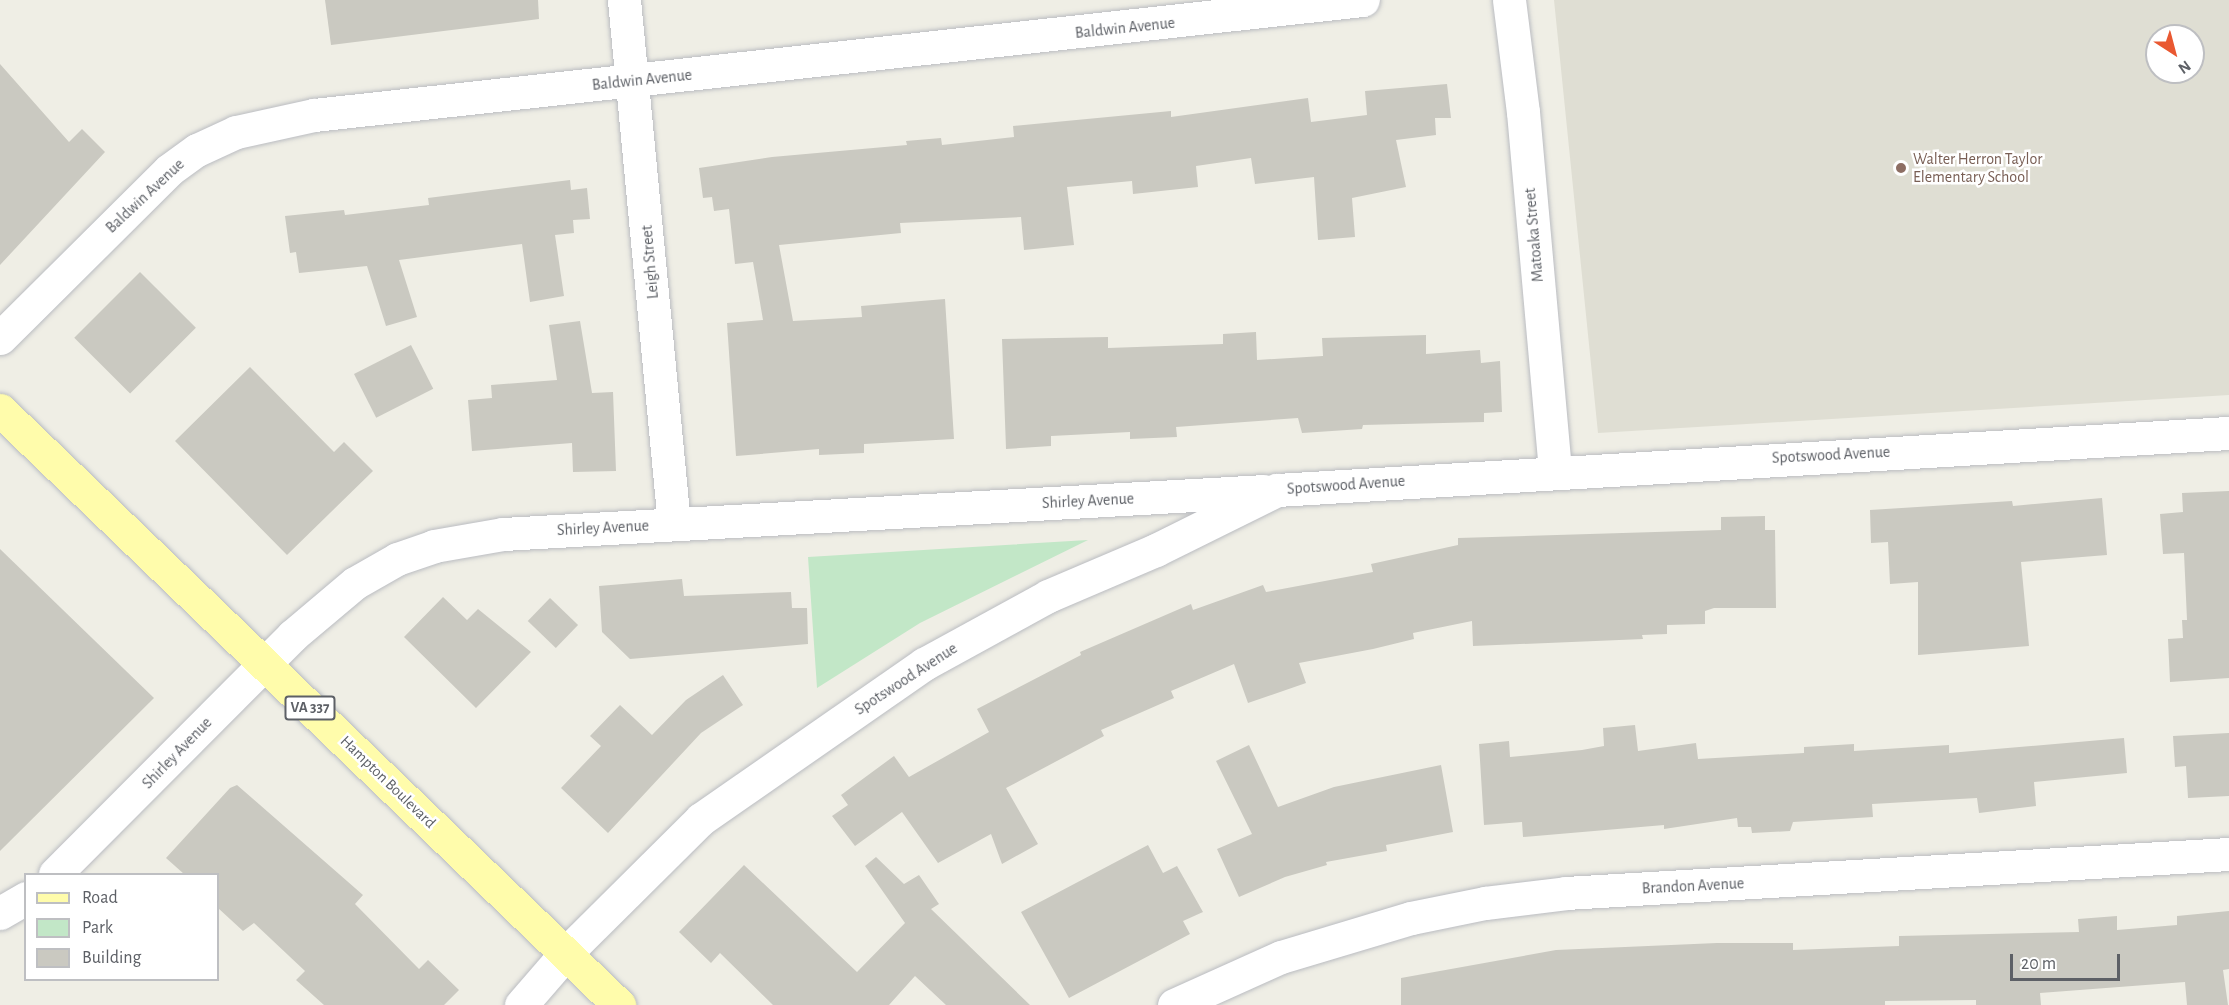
<!DOCTYPE html>
<html>
<head>
<meta charset="utf-8">
<style>
  body { margin:0 }
  #map { position:relative; width:2229px; height:1005px; overflow:hidden; background:#efeee5; font-family:"Alegreya Sans",sans-serif }
  div>[style] { position:absolute }
  .education>* { inset:0; background:#dfded3 }
  .green>* { inset:0; background:#c2e7c7 }
  .building>* { inset:0; background:#cac9c1; transform-origin:0 0 }
  .roads { filter:drop-shadow(0 0 2px #babcc1) drop-shadow(0 0 2px #babcc1) }
  .minor>* { height:33px; margin:-16.5px; padding:0 16.5px; transform-origin:16.5px; border-radius:16.5px; background:#fff }
  .major>* { height:33px; margin:-16.5px; padding:0 16.5px; transform-origin:16.5px; border-radius:16.5px; background:#fffcab }
  .dots>* { width:16px; height:16px; translate:-50% -50%; box-sizing:border-box; border:3px solid #fff; border-radius:50% }
  span { translate:-50% -50%; white-space:nowrap; text-align:center; line-height:1.15; -webkit-text-stroke:5px #fff; paint-order:stroke }
  .shield-label span { padding:2px 4px; background:#fff; border:2px solid; border-radius:4px; -webkit-text-stroke-width:0 }
  .shield-label { font-size:15px; color:#5d6066; font-weight:700 }
  .street-label { font-size:16px; color:#5d6066 }
  .education-label { font-size:16px; color:#785e54 }
  .left { translate:0 -50%; text-align:left }
  .legend { position:absolute; left:24px; top:873px; width:195px; height:108px; box-sizing:border-box; background:#fff; border:2px solid #bebfc2; margin:0; padding:8px 10px; list-style:none; font-size:18px; color:#5d6066 }
  .legend li { display:flex; align-items:center; gap:12px; height:30px }
  .legend b { width:30px; border:2px solid #bebfc2 }
  .north { position:absolute; left:2145px; top:24px; width:60px; height:60px; box-sizing:border-box; background:#fff; border:2px solid #bebfc2; border-radius:50%; rotate:144deg; font-size:16px; font-weight:700; line-height:24px; text-align:center; color:#5d6066 }
  .north::after { content:''; display:block; margin:auto; width:21px; height:27px; background:#e95831; clip-path:polygon(50% 0,100% 100%,50% 72%,0 100%) }
  .scale { position:absolute; left:2010px; top:954px; width:110px; height:27px; box-sizing:border-box; border:3px solid #5d6066; border-top:0; padding-left:8px; font-size:18px; line-height:21px; white-space:nowrap; color:#5d6066; -webkit-text-stroke:4px #fff; paint-order:stroke }
</style>
</head>
<body>
<div id="map">
  <div class="education">
    <i style="clip-path:polygon(evenodd,1554px 0,2229px 0,2229px 395px,1598px 433px,1554px 0,2157px 36px,2193px 36px,2193px 72px,2157px 72px,2157px 36px)"></i>
  </div>
  <div class="green">
    <i style="clip-path:polygon(1088px 540px,920px 623px,817px 688px,808px 557px)"></i>
  </div>
  <div class="building">
    <i style="clip-path:polygon(325px 0,538px 0,539px 19px,331px 45px)"></i>
    <i style="clip-path:polygon(0 64px,69px 142px,82px 129px,105px 152px,0 265px)"></i>
    <i style="clip-path:polygon(1447px 84px,1451px 118px,1435px 118px,1436px 135px,1396px 140px,1406px 187px,1352px 198px,1355px 237px,1318px 240px,1314px 177px,1255px 184px,1251px 158px,1196px 166px,1198px 187px,1133px 194px,1132px 181px,1067px 187px,1074px 245px,1024px 250px,1021px 217px,900px 223px,901px 233px,779px 245px,793px 321px,862px 317px,861px 306px,945px 299px,954px 439px,864px 444px,864px 453px,819px 455px,819px 449px,736px 456px,727px 323px,763px 320px,753px 262px,735px 264px,729px 209px,714px 211px,712px 197px,703px 198px,699px 168px,772px 157px,907px 145px,906px 141px,941px 138px,942px 145px,1014px 137px,1013px 126px,1171px 111px,1171px 117px,1308px 98px,1311px 122px,1367px 115px,1365px 91px)"></i>
    <i style="clip-path:polygon(570px 180px,571px 190px,587px 188px,590px 219px,573px 220px,574px 233px,555px 235px,564px 296px,530px 302px,522px 244px,399px 260px,417px 317px,386px 326px,367px 266px,299px 273px,296px 252px,290px 253px,285px 216px,344px 210px,345px 215px,429px 205px,428px 198px)"></i>
    <i style="left:140px;top:272px;width:79px;height:93px;rotate:45deg"></i>
    <i style="clip-path:polygon(580px 321px,592px 393px,613px 392px,616px 471px,573px 472px,572px 443px,472px 451px,468px 400px,492px 398px,491px 385px,557px 380px,549px 325px)"></i>
    <i style="clip-path:polygon(1256px 332px,1257px 360px,1323px 356px,1322px 338px,1426px 335px,1426px 354px,1480px 350px,1481px 363px,1500px 361px,1502px 412px,1484px 413px,1484px 422px,1363px 425px,1362px 429px,1302px 433px,1298px 418px,1176px 427px,1177px 437px,1130px 439px,1130px 432px,1051px 436px,1051px 446px,1006px 449px,1002px 339px,1108px 337px,1108px 348px,1223px 344px,1223px 334px)"></i>
    <i style="left:411px;top:345px;width:49px;height:64px;rotate:63deg"></i>
    <i style="clip-path:polygon(250px 367px,334px 452px,344px 442px,373px 471px,287px 555px,175px 441px)"></i>
    <i style="clip-path:polygon(2229px 491px,2229px 678px,2170px 682px,2168px 639px,2183px 638px,2182px 620px,2187px 620px,2184px 553px,2163px 554px,2160px 514px,2183px 512px,2182px 493px)"></i>
    <i style="clip-path:polygon(2102px 498px,2107px 555px,2021px 562px,2029px 646px,1918px 655px,1918px 582px,1890px 584px,1888px 542px,1871px 543px,1870px 510px,2012px 501px,2013px 506px)"></i>
    <i style="clip-path:polygon(1765px 516px,1765px 530px,1775px 530px,1776px 608px,1714px 608px,1705px 611px,1705px 624px,1667px 625px,1667px 634px,1642px 635px,1643px 639px,1473px 646px,1472px 621px,1413px 633px,1414px 639px,1373px 649px,1299px 663px,1306px 683px,1248px 703px,1234px 664px,1171px 691px,1174px 698px,1101px 730px,1104px 736px,1006px 788px,1038px 844px,1002px 864px,991px 834px,938px 863px,902px 812px,855px 846px,832px 816px,848px 805px,841px 795px,894px 756px,909px 777px,989px 732px,977px 709px,1081px 655px,1080px 652px,1191px 604px,1193px 610px,1263px 585px,1266px 592px,1373px 572px,1371px 564px,1458px 545px,1458px 538px,1721px 530px,1721px 517px)"></i>
    <i style="clip-path:polygon(0 549px,154px 698px,0 851px)"></i>
    <i style="clip-path:polygon(682px 579px,684px 596px,791px 592px,792px 608px,807px 608px,808px 644px,630px 659px,602px 632px,599px 586px)"></i>
    <i style="clip-path:polygon(443px 597px,467px 620px,478px 609px,531px 652px,476px 708px,404px 637px)"></i>
    <i style="left:550px;top:598px;width:39px;height:32px;rotate:44deg"></i>
    <i style="clip-path:polygon(723px 675px,743px 705px,701px 733px,608px 833px,561px 788px,601px 746px,590px 736px,620px 705px,652px 735px,686px 700px)"></i>
    <i style="clip-path:polygon(1635px 725px,1638px 751px,1696px 743px,1698px 759px,1804px 753px,1804px 747px,1854px 744px,1854px 751px,1949px 745px,1949px 753px,2124px 738px,2127px 773px,2034px 782px,2036px 806px,1979px 813px,1977px 798px,1872px 804px,1873px 817px,1793px 822px,1790px 831px,1752px 833px,1751px 827px,1738px 827px,1737px 818px,1664px 829px,1664px 825px,1523px 837px,1522px 822px,1484px 825px,1479px 744px,1509px 741px,1510px 757px,1582px 750px,1604px 746px,1603px 728px)"></i>
    <i style="clip-path:polygon(2229px 733px,2229px 796px,2188px 798px,2186px 766px,2175px 767px,2173px 736px)"></i>
    <i style="clip-path:polygon(1249px 745px,1278px 807px,1334px 787px,1441px 765px,1453px 832px,1386px 845px,1387px 851px,1326px 862px,1327px 865px,1285px 877px,1239px 897px,1217px 849px,1252px 834px,1216px 761px)"></i>
    <i style="clip-path:polygon(237px 785px,363px 895px,355px 904px,419px 969px,428px 960px,459px 990px,444px 1005px,324px 1005px,296px 980px,305px 971px,254px 923px,243px 931px,218px 908px,218px 874px,184px 874px,166px 858px,230px 788px)"></i>
    <i style="clip-path:polygon(1148px 845px,1163px 873px,1177px 866px,1203px 912px,1183px 921px,1190px 934px,1069px 998px,1021px 912px)"></i>
    <i style="clip-path:polygon(876px 857px,904px 884px,919px 875px,939px 904px,931px 909px,1030px 1005px,946px 1005px,915px 976px,889px 1005px,773px 1005px,720px 953px,711px 963px,679px 932px,744px 865px,857px 972px,905px 923px,865px 866px)"></i>
    <i style="clip-path:polygon(2229px 911px,2229px 969px,2223px 970px,2228px 1005px,2187px 1005px,2185px 982px,2040px 993px,2041px 1005px,1976px 1005px,1976px 1000px,1885px 1001px,1885px 1005px,1401px 1005px,1401px 978px,1556px 950px,1717px 943px,1793px 943px,1793px 950px,1899px 946px,1899px 936px,2079px 932px,2078px 919px,2117px 916px,2117px 930px,2177px 925px,2177px 916px)"></i>
  </div>
  <div class="roads">
    <div class="minor">
      <i style="left:624px;top:0;width:526px;rotate:84.55deg"></i>
      <i style="left:1509px;top:0;width:113px;rotate:82.9deg"></i>
      <i style="left:1523px;top:112px;width:360px;rotate:84.9deg"></i>
      <i style="left:0;top:338px;width:238px;rotate:-44.8deg"></i>
      <i style="left:169px;top:170px;width:34px;rotate:-36deg"></i>
      <i style="left:197px;top:150px;width:43px;rotate:-24.8deg"></i>
      <i style="left:236px;top:132px;width:80px;rotate:-12.3deg"></i>
      <i style="left:314px;top:115px;width:1055px;rotate:-6.26deg"></i>
      <i style="left:55px;top:874px;width:336px;rotate:-45.1deg"></i>
      <i style="left:292px;top:636px;width:82px;rotate:-40.1deg"></i>
      <i style="left:355px;top:583px;width:48px;rotate:-29.7deg"></i>
      <i style="left:397px;top:559px;width:39px;rotate:-19deg"></i>
      <i style="left:434px;top:546px;width:70px;rotate:-9.9deg"></i>
      <i style="left:503px;top:534px;width:762px;rotate:-3.23deg"></i>
      <i style="left:0;top:913px;width:30px;rotate:-30deg"></i>
      <i style="left:521px;top:1005px;width:69px;rotate:-49.1deg"></i>
      <i style="left:566px;top:953px;width:190px;rotate:-44.8deg"></i>
      <i style="left:701px;top:819px;width:272px;rotate:-34.8deg"></i>
      <i style="left:924px;top:664px;width:141px;rotate:-28.7deg"></i>
      <i style="left:1048px;top:596px;width:117px;rotate:-23.1deg"></i>
      <i style="left:1156px;top:550px;width:135px;rotate:-26.4deg"></i>
      <i style="left:1277px;top:490px;width:954px;rotate:-3.43deg"></i>
      <i style="left:1174px;top:1005px;width:117px;rotate:-24.2deg"></i>
      <i style="left:1281px;top:957px;width:136px;rotate:-16.7deg"></i>
      <i style="left:1411px;top:918px;width:76px;rotate:-11.5deg"></i>
      <i style="left:1485px;top:903px;width:82px;rotate:-7deg"></i>
      <i style="left:1566px;top:893px;width:664px;rotate:-3.37deg"></i>
    </div>
    <div class="major">
      <i style="left:0;top:410px;width:859px;rotate:43.87deg"></i>
    </div>
  </div>
  <div class="dots">
    <i style="left:1901px;top:168px;background:#8d6e63"></i>
  </div>
  <div class="shield-label">
    <span style="left:310px;top:708px">VA 337</span>
  </div>
  <div class="street-label">
    <span style="left:1125px;top:28px;rotate:-6deg">Baldwin Avenue</span>
    <span style="left:642px;top:80px;rotate:-6deg">Baldwin Avenue</span>
    <span style="left:145px;top:196px;rotate:-43deg">Baldwin Avenue</span>
    <span style="left:1534px;top:235px;rotate:-95deg">Matoaka Street</span>
    <span style="left:650px;top:262px;rotate:-95deg">Leigh Street</span>
    <span style="left:1831px;top:455px;rotate:-3deg">Spotswood Avenue</span>
    <span style="left:1346px;top:485px;rotate:-4deg">Spotswood Avenue</span>
    <span style="left:1088px;top:501px;rotate:-3deg">Shirley Avenue</span>
    <span style="left:603px;top:528px;rotate:-3deg">Shirley Avenue</span>
    <span style="left:906px;top:679px;rotate:-33deg">Spotswood Avenue</span>
    <span style="left:177px;top:753px;rotate:-46deg">Shirley Avenue</span>
    <span style="left:388px;top:782px;rotate:44deg">Hampton Boulevard</span>
    <span style="left:1693px;top:886px;rotate:-3deg">Brandon Avenue</span>
  </div>
  <div class="education-label">
    <span class="left" style="left:1913px;top:168px">Walter Herron Taylor<br>Elementary School</span>
  </div>
  <ul class="legend">
  <li><b style="height:8px;background:#fffcab"></b>Road</li>
  <li><b style="height:16px;background:#c2e7c7"></b>Park</li>
  <li><b style="height:16px;background:#cac9c1"></b>Building</li>
  </ul>
  <div class="north">N</div>
  <div class="scale">20 m</div>
</div>
</body>
</html>
